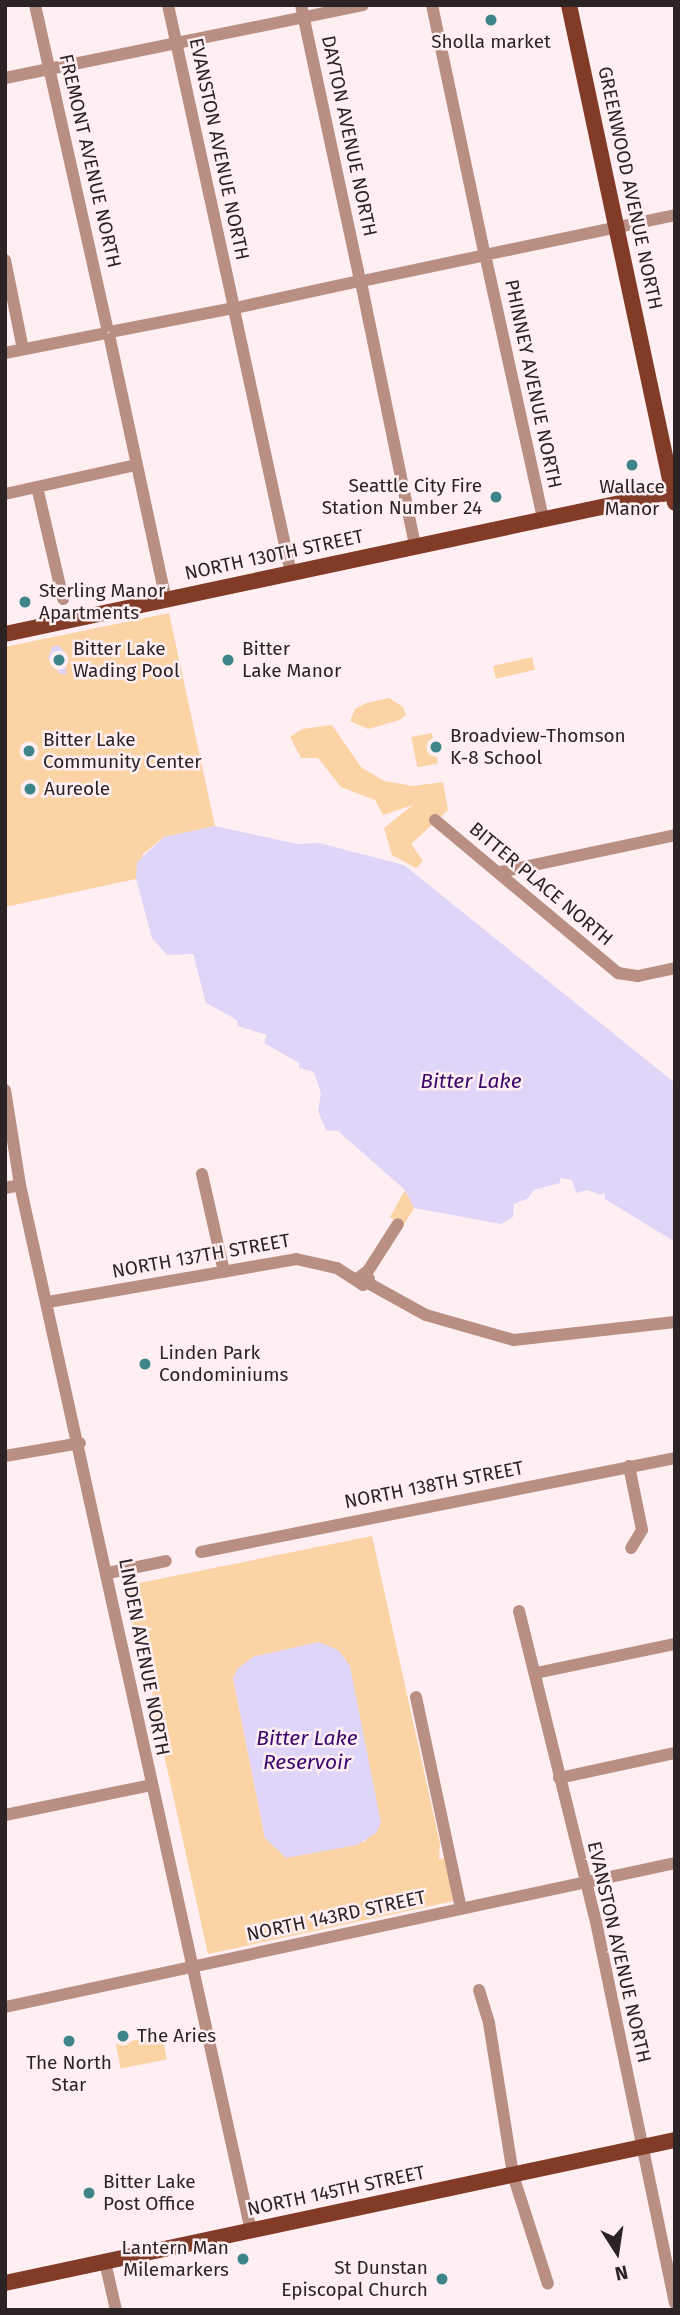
<!DOCTYPE html>
<html>
<head>
<meta charset="utf-8">
<style>
  body { margin:0 }
  #map { position:relative; width:680px; height:2315px; overflow:hidden; background:#ffeff2; font-family:"Fira Sans",sans-serif }
  div>[style] { position:absolute }
  .green>* { inset:0; background:#fcd3a5; transform-origin:0 0 }
  .water>* { inset:0; background:#dfd5f8 }
  .minor>* { height:12px; margin:-6px; padding:0 6px; transform-origin:6px; border-radius:6px; background:#ba8f83 }
  .major>* { height:16px; margin:-8px; padding:0 8px; transform-origin:8px; border-radius:8px; background:#823b26 }
  .dots>* { width:19px; height:19px; translate:-50% -50%; box-sizing:border-box; border:4px solid #ffeff2; border-radius:50% }
  span { translate:-50% -50%; white-space:nowrap; text-align:center; line-height:1.15; -webkit-text-stroke:5px #ffeff2; paint-order:stroke }
  .poi-label { font-size:19px; color:#2c2325 }
  .right { translate:-100% -50%; text-align:right }
  .left { translate:0 -50%; text-align:left }
  .street-label { font-size:19px; color:#2c2325 }
  .water-label { font-size:21px; color:#3a056c; font-style:italic }
  .frame { position:absolute; inset:0; border:7px solid #2c2325; pointer-events:none }
  .north { position:absolute; left:582px; top:2217px; width:70px; height:70px; -webkit-text-stroke:5px #ffeff2; paint-order:stroke; rotate:168deg; font-size:19px; font-weight:700; line-height:28px; text-align:center; color:#2c2325 }
  .north::after { content:''; display:block; margin:auto; width:24px; height:32px; background:#2c2325; clip-path:polygon(50% 0,100% 100%,50% 72%,0 100%) }
</style>
</head>
<body>
<div id="map">
  <div class="green">
    <i style="clip-path:polygon(169px 613px,215px 826px,164px 837px,143px 854px,136px 879px,5px 907px,5px 647px)"></i>
    <i style="left:532px;top:657px;width:13px;height:40px;rotate:77deg"></i>
    <i style="clip-path:polygon(389px 698px,403px 707px,406px 715px,400px 720px,368px 729px,350px 721px,355px 709px,366px 703px)"></i>
    <i style="clip-path:polygon(332px 725px,361px 767px,384px 781px,413px 786px,443px 782px,448px 810px,411px 844px,423px 861px,416px 868px,392px 855px,384px 828px,413px 805px,383px 815px,375px 800px,341px 787px,318px 758px,301px 758px,290px 737px,302px 729px)"></i>
    <i style="left:432px;top:733px;width:31px;height:21px;rotate:79deg"></i>
    <i style="clip-path:polygon(405px 1190px,414px 1208px,403px 1226px,390px 1217px)"></i>
    <i style="clip-path:polygon(evenodd,372px 1536px,440px 1844px,439px 1859px,445px 1858px,454px 1901px,208px 1954px,152px 1700px,154px 1679px,142px 1668px,124px 1586px,372px 1536px,319px 1642px,345px 1658px,366px 1841px,286px 1857px,265px 1838px,233px 1678px,253px 1657px,319px 1642px)"></i>
    <i style="left:162px;top:2035px;width:25px;height:47px;rotate:79deg"></i>
  </div>
  <div class="water">
    <i style="clip-path:polygon(52px 647px,58px 645px,65px 652px,66px 674px,60px 674px,48px 658px)"></i>
    <i style="clip-path:polygon(215px 826px,297px 844px,319px 843px,404px 865px,675px 1083px,675px 1242px,605px 1199px,604px 1192px,601px 1195px,587px 1190px,576px 1193px,572px 1180px,560px 1178px,560px 1183px,534px 1190px,527px 1199px,514px 1204px,513px 1217px,501px 1224px,414px 1208px,405px 1190px,338px 1131px,326px 1130px,318px 1111px,321px 1093px,314px 1072px,299px 1068px,299px 1063px,264px 1043px,267px 1035px,238px 1026px,237px 1020px,206px 1003px,193px 954px,167px 955px,152px 938px,136px 879px,137px 862px,164px 837px)"></i>
    <i style="clip-path:polygon(319px 1642px,338px 1650px,350px 1666px,381px 1823px,376px 1833px,357px 1845px,286px 1858px,265px 1838px,233px 1678px,238px 1668px,253px 1657px)"></i>
  </div>
  <div class="minor">
    <i style="left:35px;top:5px;width:329px;rotate:77.4deg"></i>
    <i style="left:168px;top:5px;width:304px;rotate:77.7deg"></i>
    <i style="left:301px;top:5px;width:276px;rotate:77.9deg"></i>
    <i style="left:432px;top:5px;width:251px;rotate:78.1deg"></i>
    <i style="left:5px;top:78px;width:365px;rotate:-11.5deg"></i>
    <i style="left:489px;top:254px;width:190px;rotate:-11.8deg"></i>
    <i style="left:486px;top:259px;width:265px;rotate:77.6deg"></i>
    <i style="left:5px;top:260px;width:91px;rotate:78.6deg"></i>
    <i style="left:367px;top:280px;width:116px;rotate:-11.9deg"></i>
    <i style="left:362px;top:287px;width:264px;rotate:78.4deg"></i>
    <i style="left:240px;top:307px;width:118px;rotate:-12.3deg"></i>
    <i style="left:235px;top:314px;width:265px;rotate:77.8deg"></i>
    <i style="left:115px;top:331px;width:115px;rotate:-11deg"></i>
    <i style="left:110px;top:339px;width:267px;rotate:77.9deg"></i>
    <i style="left:5px;top:353px;width:99px;rotate:-11.1deg"></i>
    <i style="left:37px;top:487px;width:115px;rotate:76.9deg"></i>
    <i style="left:5px;top:494px;width:134px;rotate:-12.5deg"></i>
    <i style="left:435px;top:820px;width:239px;rotate:39.9deg"></i>
    <i style="left:618px;top:973px;width:20px;rotate:9deg"></i>
    <i style="left:638px;top:976px;width:38px;rotate:-12deg"></i>
    <i style="left:500px;top:872px;width:179px;rotate:-11.9deg"></i>
    <i style="left:5px;top:1090px;width:96px;rotate:81deg"></i>
    <i style="left:20px;top:1185px;width:1071px;rotate:77.55deg"></i>
    <i style="left:202px;top:1174px;width:100px;rotate:77.3deg"></i>
    <i style="left:5px;top:1188px;width:15px;rotate:-11deg"></i>
    <i style="left:366px;top:1274px;width:59px;rotate:-57.4deg"></i>
    <i style="left:368px;top:1283px;width:66px;rotate:28.9deg"></i>
    <i style="left:426px;top:1315px;width:91px;rotate:15.9deg"></i>
    <i style="left:514px;top:1340px;width:162px;rotate:-6.4deg"></i>
    <i style="left:48px;top:1302px;width:252px;rotate:-9.8deg"></i>
    <i style="left:296px;top:1259px;width:42px;rotate:12.4deg"></i>
    <i style="left:337px;top:1268px;width:31px;rotate:33deg"></i>
    <i style="left:363px;top:1285px;width:8px;rotate:-45deg"></i>
    <i style="left:369px;top:1279px;width:7px;rotate:-124deg"></i>
    <i style="left:365px;top:1273px;width:9px;rotate:144deg"></i>
    <i style="left:5px;top:1456px;width:76px;rotate:-9.8deg"></i>
    <i style="left:629px;top:1466px;width:65px;rotate:78.5deg"></i>
    <i style="left:642px;top:1530px;width:21px;rotate:121deg"></i>
    <i style="left:201px;top:1552px;width:483px;rotate:-11.2deg"></i>
    <i style="left:108px;top:1573px;width:59px;rotate:-11.7deg"></i>
    <i style="left:519px;top:1611px;width:320px;rotate:76.1deg"></i>
    <i style="left:596px;top:1922px;width:389px;rotate:78.3deg"></i>
    <i style="left:536px;top:1673px;width:142px;rotate:-11.8deg"></i>
    <i style="left:416px;top:1697px;width:216px;rotate:78deg"></i>
    <i style="left:559px;top:1778px;width:119px;rotate:-12.2deg"></i>
    <i style="left:5px;top:1815px;width:149px;rotate:-11.6deg"></i>
    <i style="left:479px;top:1990px;width:34px;rotate:73deg"></i>
    <i style="left:489px;top:2023px;width:154px;rotate:81deg"></i>
    <i style="left:513px;top:2175px;width:114px;rotate:72.2deg"></i>
    <i style="left:5px;top:2007px;width:685px;rotate:-12.13deg"></i>
    <i style="left:105px;top:2262px;width:49px;rotate:77.1deg"></i>
  </div>
  <div class="major">
    <i style="left:569px;top:5px;width:509px;rotate:77.98deg"></i>
    <i style="left:5px;top:634px;width:682px;rotate:-12.02deg"></i>
    <i style="left:5px;top:2283px;width:685px;rotate:-12.05deg"></i>
  </div>
  <div class="dots">
    <i style="left:491px;top:20px;background:#3d8589"></i>
    <i style="left:632px;top:465px;background:#3d8589"></i>
    <i style="left:496px;top:497px;background:#3d8589"></i>
    <i style="left:25px;top:602px;background:#3d8589"></i>
    <i style="left:59px;top:660px;background:#3d8589"></i>
    <i style="left:228px;top:660px;background:#3d8589"></i>
    <i style="left:436px;top:747px;background:#3d8589"></i>
    <i style="left:29px;top:751px;background:#3d8589"></i>
    <i style="left:30px;top:789px;background:#3d8589"></i>
    <i style="left:145px;top:1364px;background:#3d8589"></i>
    <i style="left:123px;top:2036px;background:#3d8589"></i>
    <i style="left:69px;top:2041px;background:#3d8589"></i>
    <i style="left:89px;top:2193px;background:#3d8589"></i>
    <i style="left:243px;top:2259px;background:#3d8589"></i>
    <i style="left:442px;top:2279px;background:#3d8589"></i>
  </div>
  <div class="poi-label">
    <span style="left:491px;top:42px">Sholla market</span>
    <span class="right" style="left:482px;top:497px">Seattle City Fire<br>Station Number 24</span>
    <span style="left:632px;top:498px">Wallace<br>Manor</span>
    <span class="left" style="left:39px;top:602px">Sterling Manor<br>Apartments</span>
    <span class="left" style="left:73px;top:660px">Bitter Lake<br>Wading Pool</span>
    <span class="left" style="left:242px;top:660px">Bitter<br>Lake Manor</span>
    <span class="left" style="left:450px;top:747px">Broadview-Thomson<br>K-8 School</span>
    <span class="left" style="left:43px;top:751px">Bitter Lake<br>Community Center</span>
    <span class="left" style="left:44px;top:789px">Aureole</span>
    <span class="left" style="left:159px;top:1364px">Linden Park<br>Condominiums</span>
    <span class="left" style="left:137px;top:2036px">The Aries</span>
    <span style="left:69px;top:2074px">The North<br>Star</span>
    <span class="left" style="left:103px;top:2193px">Bitter Lake<br>Post Office</span>
    <span class="right" style="left:229px;top:2259px">Lantern Man<br>Milemarkers</span>
    <span class="right" style="left:428px;top:2279px">St Dunstan<br>Episcopal Church</span>
  </div>
  <div class="street-label">
    <span style="left:349px;top:136px;rotate:78deg">DAYTON AVENUE NORTH</span>
    <span style="left:219px;top:149px;rotate:78deg">EVANSTON AVENUE NORTH</span>
    <span style="left:90px;top:161px;rotate:77deg">FREMONT AVENUE NORTH</span>
    <span style="left:630px;top:188px;rotate:78deg">GREENWOOD AVENUE NORTH</span>
    <span style="left:533px;top:384px;rotate:78deg">PHINNEY AVENUE NORTH</span>
    <span style="left:274px;top:555px;rotate:-12deg">NORTH 130TH STREET</span>
    <span style="left:541px;top:884px;rotate:40deg">BITTER PLACE NORTH</span>
    <span style="left:201px;top:1256px;rotate:-10deg">NORTH 137TH STREET</span>
    <span style="left:434px;top:1485px;rotate:-11deg">NORTH 138TH STREET</span>
    <span style="left:144px;top:1657px;rotate:79deg">LINDEN AVENUE NORTH</span>
    <span style="left:336px;top:1916px;rotate:-12deg">NORTH 143RD STREET</span>
    <span style="left:619px;top:1952px;rotate:77deg">EVANSTON AVENUE NORTH</span>
    <span style="left:336px;top:2191px;rotate:-12deg">NORTH 145TH STREET</span>
  </div>
  <div class="water-label">
    <span style="left:471px;top:1081px">Bitter Lake</span>
    <span style="left:307px;top:1750px">Bitter Lake<br>Reservoir</span>
  </div>
  <div class="frame"></div>
  <div class="north">N</div>
</div>
</body>
</html>
